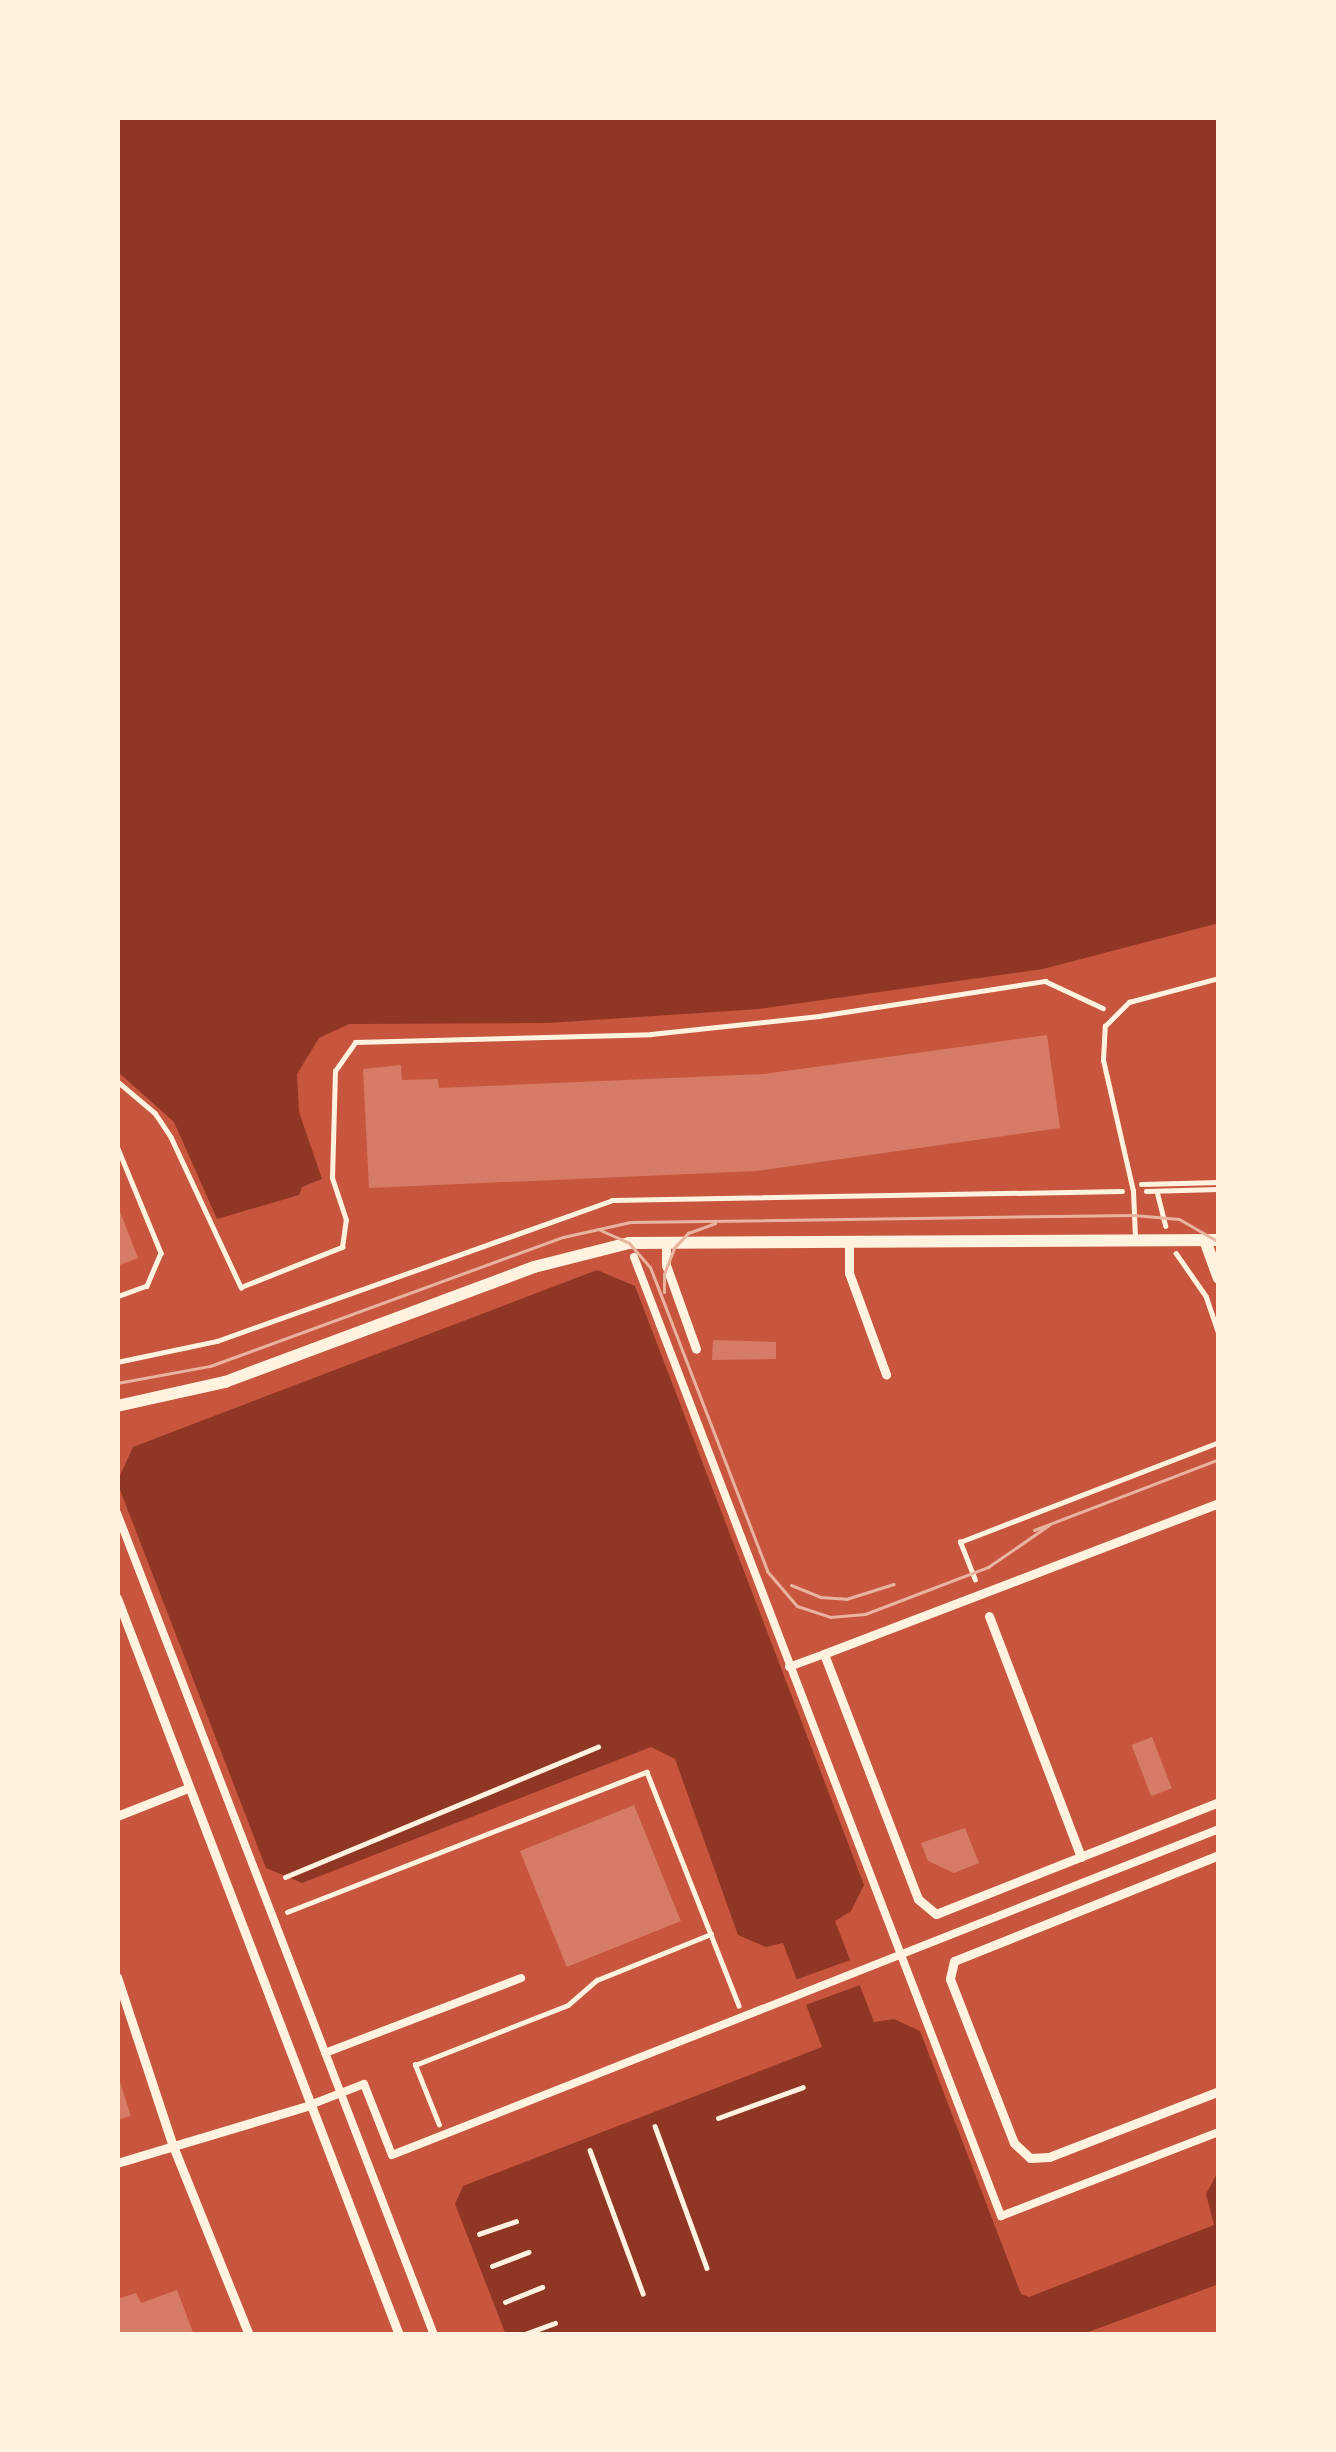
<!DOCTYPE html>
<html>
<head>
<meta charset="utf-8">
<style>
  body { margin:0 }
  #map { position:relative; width:1336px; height:2452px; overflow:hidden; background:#c8553d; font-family:Poppins,sans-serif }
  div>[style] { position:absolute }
  .water>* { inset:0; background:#8f3625 }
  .pier>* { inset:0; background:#c8553d; transform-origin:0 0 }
  .building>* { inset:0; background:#d67c66; transform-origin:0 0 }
  .path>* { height:4.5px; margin:-2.25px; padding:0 2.25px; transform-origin:2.25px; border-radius:2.25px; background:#fff3e0 }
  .service>* { height:4.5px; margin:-2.25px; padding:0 2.25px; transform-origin:2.25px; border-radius:2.25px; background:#fff3e0 }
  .pedestrian>* { height:8px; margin:-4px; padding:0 4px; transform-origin:4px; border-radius:4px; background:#fff3e0 }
  .minor>* { height:9px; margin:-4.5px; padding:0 4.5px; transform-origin:4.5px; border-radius:4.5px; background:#fff3e0 }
  .tertiary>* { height:12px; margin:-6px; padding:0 6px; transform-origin:6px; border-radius:6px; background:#fff3e0 }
  .tram>* { height:3px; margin:-1.5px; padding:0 1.5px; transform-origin:1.5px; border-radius:1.5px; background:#e9b49f }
  span { translate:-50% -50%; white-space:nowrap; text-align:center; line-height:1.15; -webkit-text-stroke:9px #fff3e0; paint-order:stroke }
  .frame { position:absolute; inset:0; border:120px solid #fff3e0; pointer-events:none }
</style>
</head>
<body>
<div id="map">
  <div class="water">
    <i style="clip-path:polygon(117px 117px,1219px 117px,1219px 923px,1043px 969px,759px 1009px,548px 1023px,349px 1024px,319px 1038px,297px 1074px,299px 1112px,322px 1179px,302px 1187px,299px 1195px,217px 1219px,174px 1122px,117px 1071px)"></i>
    <i style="clip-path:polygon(597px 1270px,635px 1286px,864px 1885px,851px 1911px,835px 1921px,874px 2022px,894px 2019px,920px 2031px,1021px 2294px,1029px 2297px,1214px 2225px,1206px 2194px,1219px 2170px,1219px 2284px,1080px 2335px,506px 2335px,455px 2204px,463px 2186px,822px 2047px,783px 1943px,766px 1947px,738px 1935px,675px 1759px,651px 1747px,302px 1883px,266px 1868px,117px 1482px,133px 1447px)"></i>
  </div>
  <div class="pier">
    <i style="left:853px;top:1959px;width:27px;height:66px;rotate:70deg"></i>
  </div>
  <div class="building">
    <i style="clip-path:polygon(1047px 1035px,1060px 1128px,757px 1171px,369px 1188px,363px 1069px,401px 1065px,402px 1080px,438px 1079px,439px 1088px,764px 1074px)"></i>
    <i style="clip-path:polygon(117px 1204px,138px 1258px,117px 1266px)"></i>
    <i style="clip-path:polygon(713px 1340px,776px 1342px,776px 1359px,712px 1360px)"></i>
    <i style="left:1152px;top:1737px;width:55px;height:22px;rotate:69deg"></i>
    <i style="left:634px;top:1805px;width:125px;height:123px;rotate:68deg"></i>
    <i style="clip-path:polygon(965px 1828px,979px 1863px,954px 1873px,928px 1861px,921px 1843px)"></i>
    <i style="clip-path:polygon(117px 2073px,131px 2116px,117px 2120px)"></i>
    <i style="clip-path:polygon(177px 2290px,194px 2335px,117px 2335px,117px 2299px,136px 2293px,141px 2303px)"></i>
  </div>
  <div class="path">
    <i style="left:117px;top:1081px;width:50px;rotate:40.1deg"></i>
    <i style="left:155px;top:1113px;width:29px;rotate:56deg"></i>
    <i style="left:171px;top:1137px;width:166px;rotate:65deg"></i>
    <i style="left:241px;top:1287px;width:109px;rotate:-21.6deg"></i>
    <i style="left:342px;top:1247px;width:27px;rotate:-82deg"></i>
    <i style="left:346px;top:1220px;width:44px;rotate:-108.4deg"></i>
    <i style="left:332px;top:1178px;width:107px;rotate:-88.4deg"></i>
    <i style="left:335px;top:1071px;width:35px;rotate:-55deg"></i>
    <i style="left:355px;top:1042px;width:296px;rotate:-1.5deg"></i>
    <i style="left:651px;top:1034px;width:169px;rotate:-6.1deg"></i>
    <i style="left:819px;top:1016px;width:229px;rotate:-8.8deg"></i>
    <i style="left:1045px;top:981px;width:64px;rotate:25deg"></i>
    <i style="left:1141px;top:1184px;width:78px;rotate:-1.5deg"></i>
    <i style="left:1146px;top:1191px;width:73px;rotate:-1.6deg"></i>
    <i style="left:1157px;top:1191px;width:36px;rotate:76deg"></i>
    <i style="left:1176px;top:1253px;width:52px;rotate:55.1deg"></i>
    <i style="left:1206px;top:1296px;width:40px;rotate:71.1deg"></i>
    <i style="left:117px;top:1362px;width:102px;rotate:-11.9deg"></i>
    <i style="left:217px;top:1341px;width:419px;rotate:-19.6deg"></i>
    <i style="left:612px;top:1200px;width:510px;rotate:-1.01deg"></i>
    <i style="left:975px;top:1580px;width:41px;rotate:-111.5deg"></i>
    <i style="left:960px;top:1542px;width:278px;rotate:-21.1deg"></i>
    <i style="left:285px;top:1877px;width:339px;rotate:-22.6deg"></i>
    <i style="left:287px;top:1912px;width:386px;rotate:-21.3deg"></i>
    <i style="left:647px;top:1772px;width:251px;rotate:68.5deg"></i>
    <i style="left:718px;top:2118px;width:90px;rotate:-20deg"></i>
    <i style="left:439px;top:2125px;width:65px;rotate:-111.8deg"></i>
    <i style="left:415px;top:2065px;width:164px;rotate:-21.4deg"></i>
    <i style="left:568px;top:2005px;width:38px;rotate:-41deg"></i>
    <i style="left:597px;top:1980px;width:123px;rotate:-22deg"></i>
    <i style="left:655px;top:2126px;width:151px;rotate:69.9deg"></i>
    <i style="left:590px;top:2150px;width:153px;rotate:69.7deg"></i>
    <i style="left:479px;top:2234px;width:39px;rotate:-19deg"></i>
    <i style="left:492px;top:2266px;width:39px;rotate:-21deg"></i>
    <i style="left:505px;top:2302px;width:40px;rotate:-22deg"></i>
    <i style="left:522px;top:2335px;width:35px;rotate:-20deg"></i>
  </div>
  <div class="service">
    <i style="left:117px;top:1146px;width:116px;rotate:67.6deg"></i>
    <i style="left:161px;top:1253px;width:36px;rotate:113deg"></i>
    <i style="left:147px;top:1286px;width:32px;rotate:160deg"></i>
    <i style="left:1135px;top:1237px;width:46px;rotate:-92.5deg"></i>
    <i style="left:1133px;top:1191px;width:134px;rotate:-102.9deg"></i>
    <i style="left:1103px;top:1060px;width:34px;rotate:-87deg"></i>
    <i style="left:1105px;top:1026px;width:34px;rotate:-45deg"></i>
    <i style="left:1129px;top:1002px;width:93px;rotate:-14.9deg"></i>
  </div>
  <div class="pedestrian">
    <i style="left:634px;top:1257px;width:1027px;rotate:69.06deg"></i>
    <i style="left:1001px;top:2216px;width:234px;rotate:-21.1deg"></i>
    <i style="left:117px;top:1513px;width:881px;rotate:68.91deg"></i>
    <i style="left:789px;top:1667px;width:37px;rotate:-20deg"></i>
    <i style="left:325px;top:2053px;width:210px;rotate:-20.9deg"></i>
    <i style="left:310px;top:2105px;width:58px;rotate:-21.3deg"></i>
    <i style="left:364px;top:2084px;width:76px;rotate:68.5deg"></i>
    <i style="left:392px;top:2155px;width:889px;rotate:-21.51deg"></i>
  </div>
  <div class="minor">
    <i style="left:666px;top:1241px;width:24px;rotate:90deg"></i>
    <i style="left:666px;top:1265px;width:89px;rotate:70.3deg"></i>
    <i style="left:849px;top:1241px;width:32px;rotate:90deg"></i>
    <i style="left:849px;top:1273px;width:108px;rotate:69.9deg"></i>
    <i style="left:1219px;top:1503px;width:423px;rotate:159.1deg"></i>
    <i style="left:824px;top:1654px;width:262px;rotate:69deg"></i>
    <i style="left:918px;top:1899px;width:23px;rotate:40deg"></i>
    <i style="left:936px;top:1914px;width:304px;rotate:-21.6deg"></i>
    <i style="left:117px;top:1598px;width:789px;rotate:69.06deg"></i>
    <i style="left:989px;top:1616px;width:258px;rotate:69.1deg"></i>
    <i style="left:117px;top:1816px;width:76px;rotate:-21.5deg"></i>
    <i style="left:1219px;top:1855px;width:285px;rotate:158.2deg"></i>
    <i style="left:954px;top:1961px;width:18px;rotate:103deg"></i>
    <i style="left:950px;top:1979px;width:176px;rotate:68.7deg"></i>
    <i style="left:1014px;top:2143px;width:22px;rotate:43deg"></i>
    <i style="left:1030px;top:2158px;width:19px;rotate:-3deg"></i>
    <i style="left:1049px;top:2157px;width:182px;rotate:-21.2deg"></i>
    <i style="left:117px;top:1977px;width:178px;rotate:71.7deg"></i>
    <i style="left:173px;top:2146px;width:204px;rotate:68.1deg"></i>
    <i style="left:117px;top:2163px;width:202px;rotate:-16.7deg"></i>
  </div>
  <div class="tertiary">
    <i style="left:1206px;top:1243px;width:37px;rotate:70deg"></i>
    <i style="left:117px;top:1406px;width:111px;rotate:-12.5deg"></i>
    <i style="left:225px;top:1382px;width:330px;rotate:-20.4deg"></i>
    <i style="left:534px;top:1267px;width:98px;rotate:-14.2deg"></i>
    <i style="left:629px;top:1243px;width:590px;rotate:-0.29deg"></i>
  </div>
  <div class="tram">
    <i style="left:598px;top:1229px;width:34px;rotate:24deg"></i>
    <i style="left:629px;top:1243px;width:32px;rotate:49deg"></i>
    <i style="left:650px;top:1267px;width:326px;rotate:68.9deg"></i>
    <i style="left:767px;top:1571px;width:46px;rotate:49.4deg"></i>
    <i style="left:797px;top:1606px;width:35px;rotate:18deg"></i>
    <i style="left:830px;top:1617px;width:35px;rotate:-5deg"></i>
    <i style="left:865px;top:1614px;width:132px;rotate:-20.9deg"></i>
    <i style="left:988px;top:1567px;width:74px;rotate:-34.5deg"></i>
    <i style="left:664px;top:1292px;width:18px;rotate:-90deg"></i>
    <i style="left:664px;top:1274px;width:28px;rotate:-69deg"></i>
    <i style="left:674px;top:1248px;width:21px;rotate:-47deg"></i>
    <i style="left:688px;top:1233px;width:29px;rotate:-20deg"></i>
    <i style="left:117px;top:1383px;width:95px;rotate:-10.4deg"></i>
    <i style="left:210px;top:1366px;width:376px;rotate:-20.1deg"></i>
    <i style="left:563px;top:1237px;width:69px;rotate:-12.6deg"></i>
    <i style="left:630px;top:1222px;width:504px;rotate:-0.8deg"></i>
    <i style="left:1134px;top:1215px;width:45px;rotate:5.1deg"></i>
    <i style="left:1179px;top:1219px;width:46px;rotate:29.9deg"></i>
    <i style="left:1034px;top:1530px;width:198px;rotate:-21deg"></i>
    <i style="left:791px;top:1585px;width:31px;rotate:22deg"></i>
    <i style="left:820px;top:1597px;width:26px;rotate:4deg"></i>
    <i style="left:846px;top:1599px;width:50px;rotate:-17.4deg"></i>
  </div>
  <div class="frame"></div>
</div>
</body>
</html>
